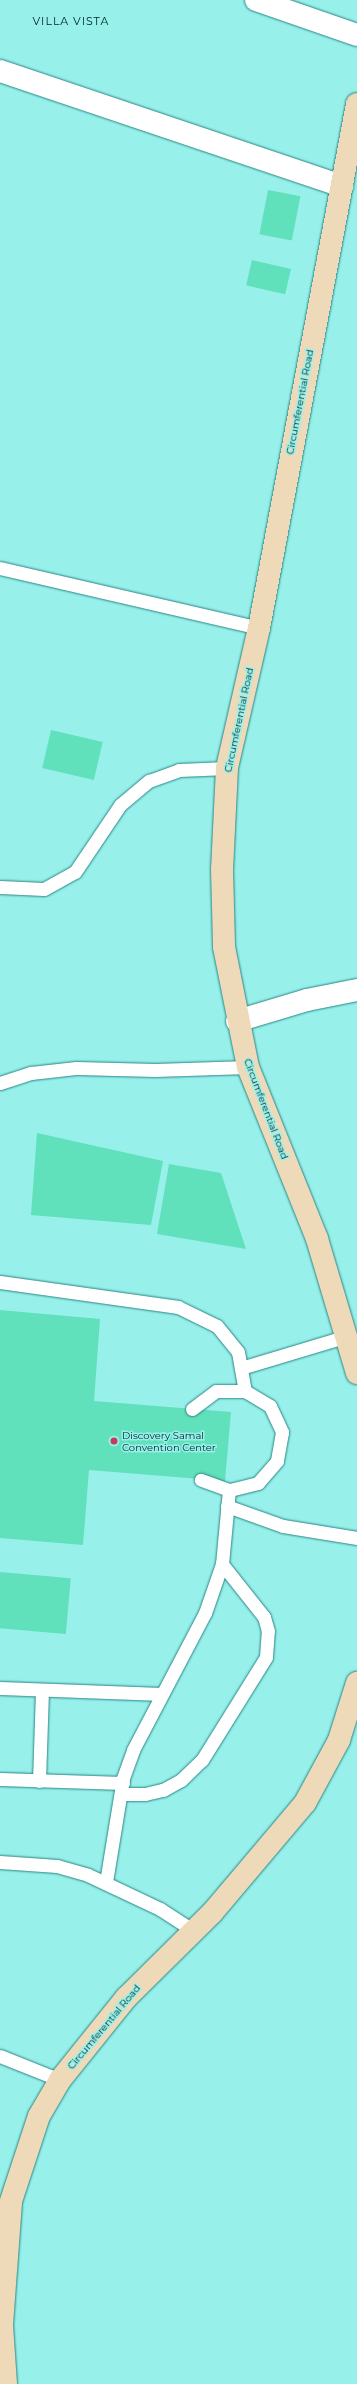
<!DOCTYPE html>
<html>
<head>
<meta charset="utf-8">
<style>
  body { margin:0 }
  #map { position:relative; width:357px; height:2384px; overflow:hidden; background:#98f0eb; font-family:Montserrat,sans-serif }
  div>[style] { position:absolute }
  .building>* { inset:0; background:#60e0bb; transform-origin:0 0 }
  .roads { filter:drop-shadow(0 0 1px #298783) drop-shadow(0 0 1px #298783) }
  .lane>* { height:13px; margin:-6.5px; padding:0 6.5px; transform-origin:6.5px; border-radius:6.5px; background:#fff }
  .street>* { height:22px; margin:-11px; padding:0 11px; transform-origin:11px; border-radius:11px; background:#fff }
  .secondary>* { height:22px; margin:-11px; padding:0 11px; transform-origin:11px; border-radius:11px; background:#eedab8 }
  .dots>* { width:11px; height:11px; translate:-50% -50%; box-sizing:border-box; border:2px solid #98f0eb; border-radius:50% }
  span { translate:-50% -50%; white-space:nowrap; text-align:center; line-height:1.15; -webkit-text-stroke:3px #98f0eb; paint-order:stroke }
  .street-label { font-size:10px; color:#002624 }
  .poi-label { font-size:10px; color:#002624 }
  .left { translate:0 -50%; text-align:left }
  .neighbourhood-label { font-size:11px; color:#002624; letter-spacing:1px }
</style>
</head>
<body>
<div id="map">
  <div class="building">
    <i style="left:268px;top:190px;width:33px;height:45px;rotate:11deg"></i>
    <i style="left:252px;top:260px;width:40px;height:26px;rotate:13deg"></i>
    <i style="left:51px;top:730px;width:53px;height:39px;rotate:13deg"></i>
    <i style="clip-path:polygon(37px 1133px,163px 1161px,151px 1225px,31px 1215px)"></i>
    <i style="clip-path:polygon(169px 1164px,221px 1173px,246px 1249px,157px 1234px)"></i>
    <i style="clip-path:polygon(0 1310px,100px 1319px,94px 1401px,231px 1412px,225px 1481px,89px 1470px,83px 1545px,0 1538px)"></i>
    <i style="left:0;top:1572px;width:71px;height:56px;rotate:5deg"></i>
  </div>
  <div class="roads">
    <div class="lane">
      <i style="left:0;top:568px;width:266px;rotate:13deg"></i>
      <i style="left:0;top:887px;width:44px;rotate:2.6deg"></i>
      <i style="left:44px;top:889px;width:35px;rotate:-29deg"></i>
      <i style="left:75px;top:872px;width:81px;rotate:-56.1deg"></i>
      <i style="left:120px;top:805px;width:38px;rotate:-40deg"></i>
      <i style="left:149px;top:781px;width:32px;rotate:-20deg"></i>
      <i style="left:179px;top:770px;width:48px;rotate:-2.4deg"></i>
      <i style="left:0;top:1083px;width:33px;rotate:-18deg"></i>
      <i style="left:31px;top:1073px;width:45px;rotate:-6.3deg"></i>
      <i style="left:76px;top:1068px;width:79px;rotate:1.5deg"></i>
      <i style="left:155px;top:1070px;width:93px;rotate:-1.8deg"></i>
      <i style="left:0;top:1282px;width:180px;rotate:8deg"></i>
      <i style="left:178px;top:1307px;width:43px;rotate:26deg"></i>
      <i style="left:217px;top:1326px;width:33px;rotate:51deg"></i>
      <i style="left:238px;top:1352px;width:40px;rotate:80deg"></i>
      <i style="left:241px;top:1368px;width:112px;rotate:-16.7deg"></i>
      <i style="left:192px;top:1409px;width:30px;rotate:-37deg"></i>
      <i style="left:216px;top:1391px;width:29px"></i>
      <i style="left:245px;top:1391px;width:29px;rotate:31deg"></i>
      <i style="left:270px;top:1406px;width:29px;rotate:65deg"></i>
      <i style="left:282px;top:1432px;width:29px;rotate:100deg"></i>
      <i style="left:277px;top:1461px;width:29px;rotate:131deg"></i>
      <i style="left:258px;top:1483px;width:30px;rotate:166deg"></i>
      <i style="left:229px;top:1490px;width:30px;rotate:-160deg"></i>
      <i style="left:227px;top:1506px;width:59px;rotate:19.7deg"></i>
      <i style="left:283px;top:1526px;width:75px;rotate:9.2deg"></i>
      <i style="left:0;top:1688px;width:162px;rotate:2.1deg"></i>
      <i style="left:0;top:1779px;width:123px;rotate:1.9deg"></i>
      <i style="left:39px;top:1781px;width:91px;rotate:-88.1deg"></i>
      <i style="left:121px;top:1794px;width:24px"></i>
      <i style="left:145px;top:1794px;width:18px;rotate:-13deg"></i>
      <i style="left:163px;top:1790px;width:21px;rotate:-29deg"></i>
      <i style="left:181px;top:1780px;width:29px;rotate:-44deg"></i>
      <i style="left:202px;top:1760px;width:121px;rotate:-58.1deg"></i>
      <i style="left:266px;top:1657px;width:26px;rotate:-86deg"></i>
      <i style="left:268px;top:1631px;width:15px;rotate:-106deg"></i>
      <i style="left:264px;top:1617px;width:68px;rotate:-128.4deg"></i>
      <i style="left:0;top:1862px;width:57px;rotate:4deg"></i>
      <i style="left:57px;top:1866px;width:32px;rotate:16deg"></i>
      <i style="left:88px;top:1875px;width:80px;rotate:25.3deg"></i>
      <i style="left:160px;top:1909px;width:40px;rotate:32.9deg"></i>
      <i style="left:106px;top:1882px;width:105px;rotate:-80.7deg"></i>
      <i style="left:123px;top:1778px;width:30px;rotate:-70deg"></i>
      <i style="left:133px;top:1750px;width:155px;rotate:-62.3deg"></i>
      <i style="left:205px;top:1613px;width:52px;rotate:-70.9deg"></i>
      <i style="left:222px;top:1564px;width:74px;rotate:-84.6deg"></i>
      <i style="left:0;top:2056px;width:65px;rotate:21.8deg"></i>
    </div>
    <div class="street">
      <i style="left:256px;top:0;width:107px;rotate:19.1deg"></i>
      <i style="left:0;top:71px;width:361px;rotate:18.6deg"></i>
      <i style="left:237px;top:1021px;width:73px;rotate:-16.7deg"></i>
      <i style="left:307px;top:1000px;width:51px;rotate:-11.3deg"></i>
    </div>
    <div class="secondary">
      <i style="left:357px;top:104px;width:533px;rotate:100.59deg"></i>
      <i style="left:259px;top:628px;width:144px;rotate:102.9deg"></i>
      <i style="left:227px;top:768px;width:101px;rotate:92.8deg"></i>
      <i style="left:222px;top:869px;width:78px;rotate:88.5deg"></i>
      <i style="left:224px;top:947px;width:122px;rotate:78.7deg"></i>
      <i style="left:248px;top:1067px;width:185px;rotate:68.1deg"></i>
      <i style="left:317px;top:1239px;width:140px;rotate:73.4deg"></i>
      <i style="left:6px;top:2384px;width:59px;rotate:-93.9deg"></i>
      <i style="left:2px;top:2325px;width:124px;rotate:-85.8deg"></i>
      <i style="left:11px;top:2201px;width:89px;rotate:-71.8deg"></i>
      <i style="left:39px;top:2116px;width:42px;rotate:-59.7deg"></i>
      <i style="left:60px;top:2080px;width:105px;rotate:-51.2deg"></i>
      <i style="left:126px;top:1998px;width:121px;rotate:-44.7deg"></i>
      <i style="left:212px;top:1913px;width:144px;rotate:-49.8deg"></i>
      <i style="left:305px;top:1803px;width:72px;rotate:-61.6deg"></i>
      <i style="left:339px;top:1740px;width:60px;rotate:-72.5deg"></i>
    </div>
  </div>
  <div class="dots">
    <i style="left:114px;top:1441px;background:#c8395b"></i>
  </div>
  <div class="street-label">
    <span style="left:300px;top:402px;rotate:-79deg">Circumferential Road</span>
    <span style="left:239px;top:720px;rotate:-78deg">Circumferential Road</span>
    <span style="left:266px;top:1109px;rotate:69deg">Circumferential Road</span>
    <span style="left:104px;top:2027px;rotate:-50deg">Circumferential Road</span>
  </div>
  <div class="poi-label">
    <span class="left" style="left:122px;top:1441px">Discovery Samal<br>Convention Center</span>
  </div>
  <div class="neighbourhood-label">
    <span style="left:71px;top:21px">VILLA VISTA</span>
  </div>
</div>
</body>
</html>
